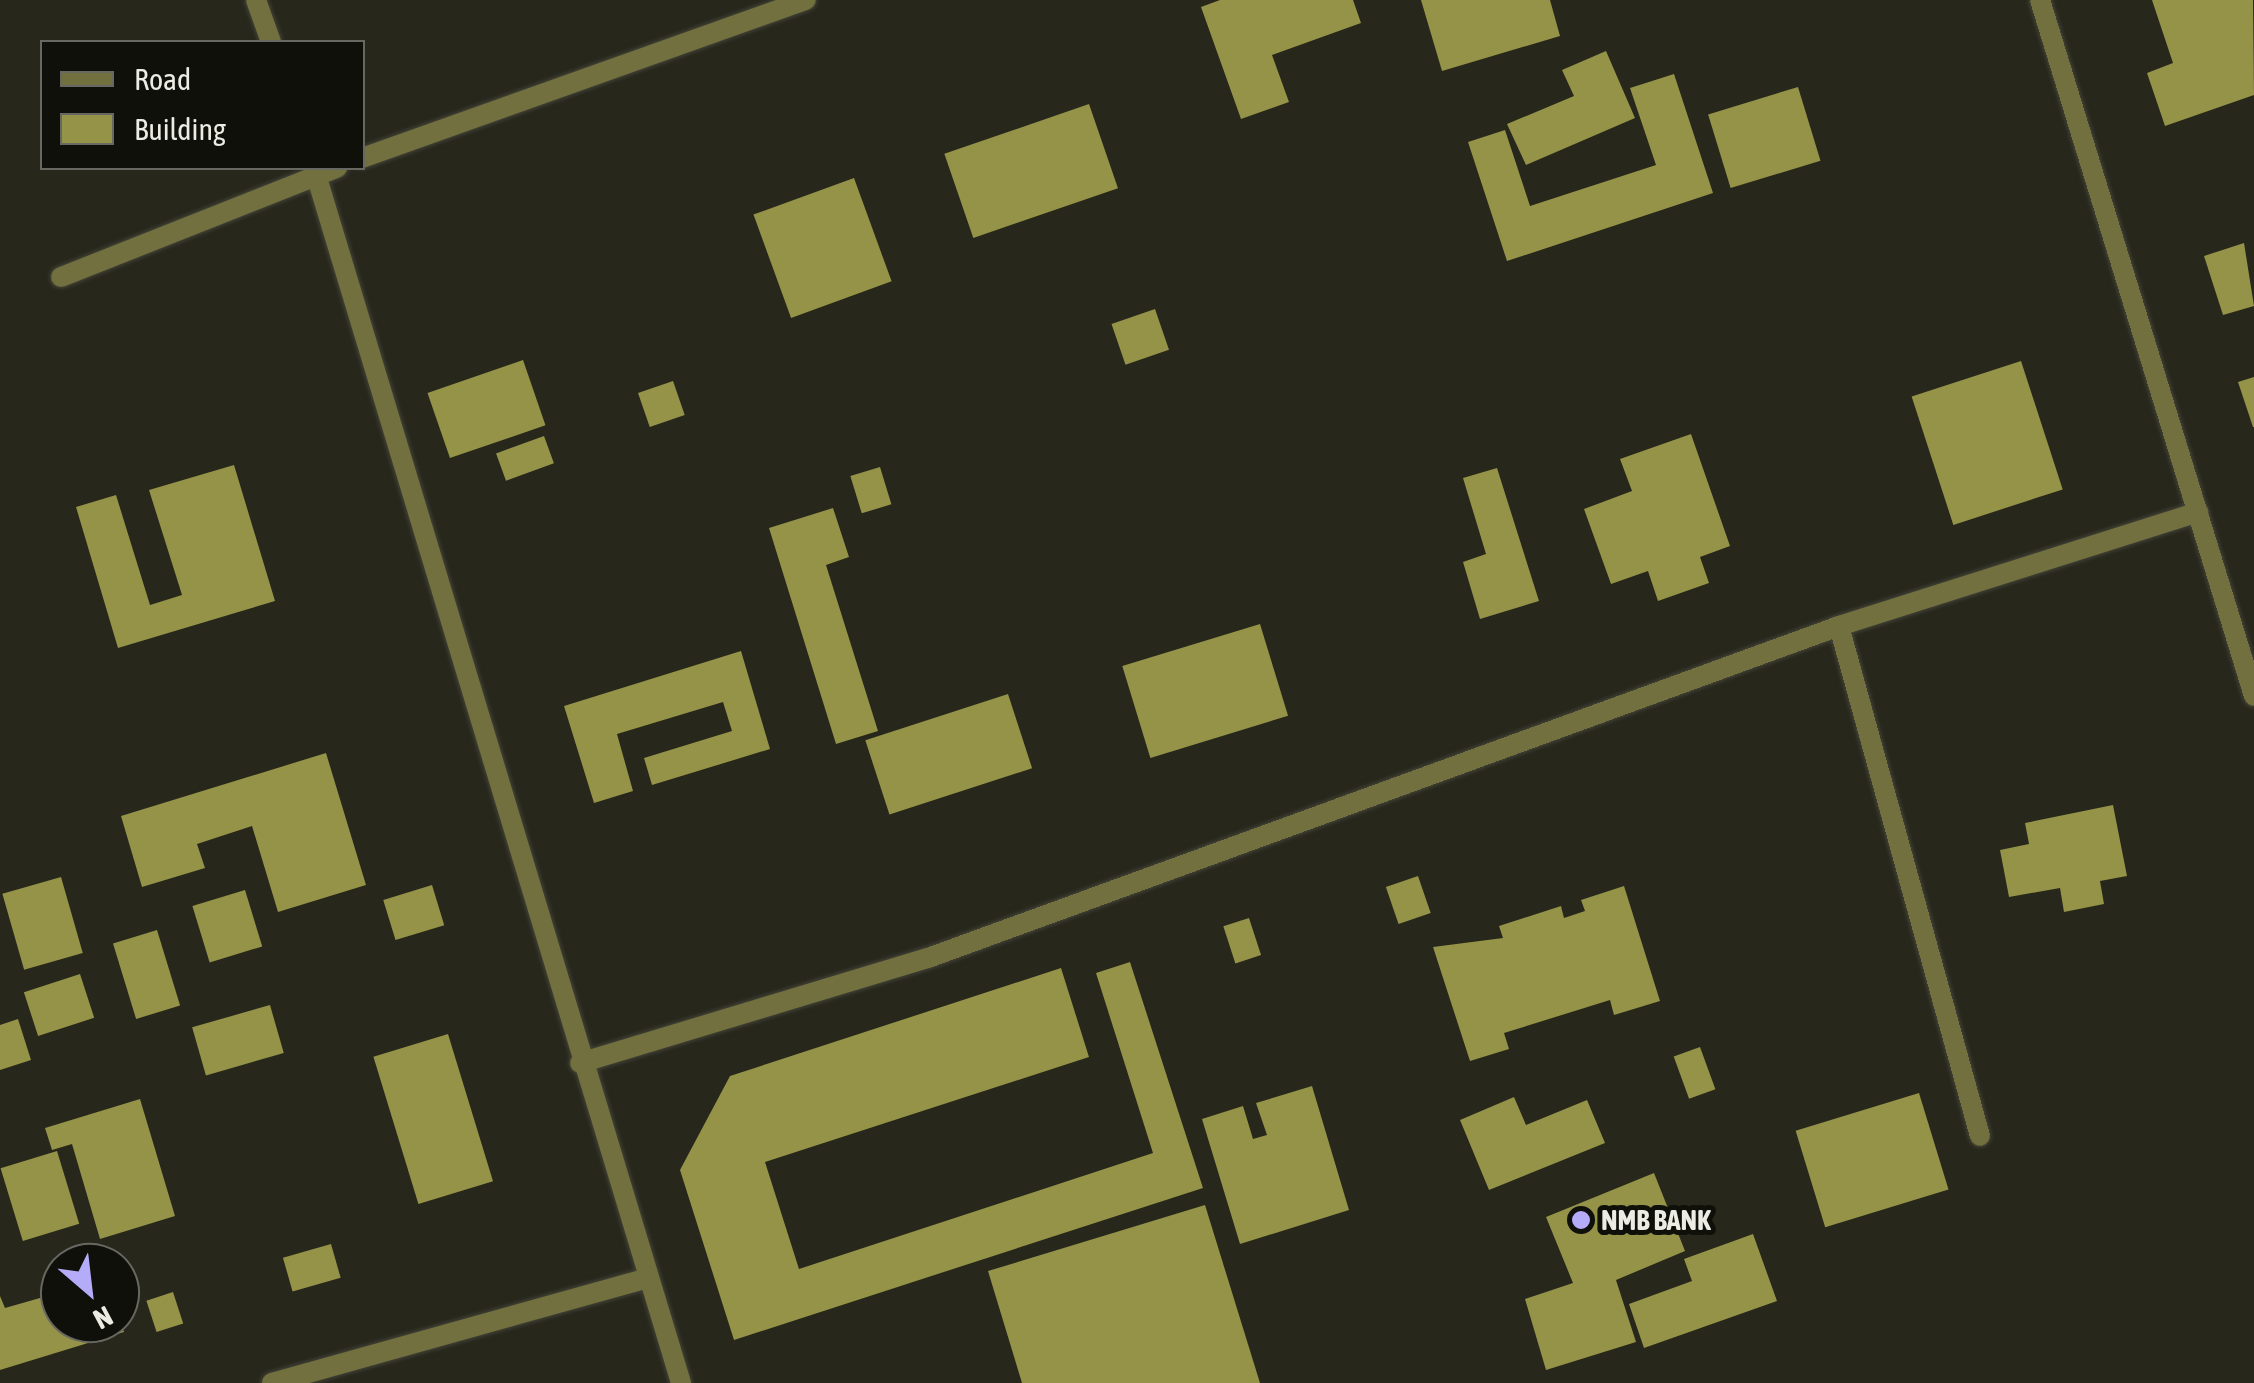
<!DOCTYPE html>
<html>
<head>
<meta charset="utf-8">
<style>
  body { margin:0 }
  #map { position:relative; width:2254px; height:1383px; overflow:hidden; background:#27271c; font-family:"Asap Condensed",sans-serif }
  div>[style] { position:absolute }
  .building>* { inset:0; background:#949348; transform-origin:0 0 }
  .roads { filter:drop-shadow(0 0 2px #434338) drop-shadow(0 0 2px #434338) }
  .lane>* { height:20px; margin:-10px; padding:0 10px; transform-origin:10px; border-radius:10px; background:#71703e }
  .street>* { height:20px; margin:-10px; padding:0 10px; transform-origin:10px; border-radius:10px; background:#71703e }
  .dots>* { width:28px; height:28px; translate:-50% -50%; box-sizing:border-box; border:5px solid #10100b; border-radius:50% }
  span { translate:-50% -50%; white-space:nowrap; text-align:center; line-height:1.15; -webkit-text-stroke:10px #10100b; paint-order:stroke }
  .poi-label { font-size:28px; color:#ecece5; font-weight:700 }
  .left { translate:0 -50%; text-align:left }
  .legend { position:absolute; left:40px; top:40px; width:325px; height:130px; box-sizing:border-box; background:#10100b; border:2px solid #686862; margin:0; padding:12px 18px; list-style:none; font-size:30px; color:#ecece5 }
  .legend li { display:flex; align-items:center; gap:20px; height:50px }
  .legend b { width:50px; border:2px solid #686862 }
  .north { position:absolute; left:40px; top:1243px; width:100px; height:100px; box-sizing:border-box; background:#10100b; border:2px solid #686862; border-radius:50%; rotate:152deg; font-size:28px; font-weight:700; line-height:40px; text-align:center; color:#ecece5 }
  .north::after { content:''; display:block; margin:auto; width:35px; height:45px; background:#b4acf9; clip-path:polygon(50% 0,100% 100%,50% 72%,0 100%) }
</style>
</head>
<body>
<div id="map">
  <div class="building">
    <i style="clip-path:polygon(1220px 0,1353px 0,1361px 23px,1272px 55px,1289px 102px,1241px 119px,1201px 7px)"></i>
    <i style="clip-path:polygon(1421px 0,1550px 0,1560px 36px,1442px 71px)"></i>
    <i style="clip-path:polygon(2152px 0,2253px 0,2254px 95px,2165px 126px,2147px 73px,2173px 63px)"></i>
    <i style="clip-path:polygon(1606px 51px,1635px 118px,1526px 165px,1507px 124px,1574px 96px,1562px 70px)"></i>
    <i style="clip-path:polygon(1674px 74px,1713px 193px,1507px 261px,1468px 142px,1505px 130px,1530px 206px,1656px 165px,1630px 88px)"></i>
    <i style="left:1798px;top:87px;width:77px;height:94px;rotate:73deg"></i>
    <i style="left:1089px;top:104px;width:89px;height:153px;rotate:71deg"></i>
    <i style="left:854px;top:178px;width:110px;height:107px;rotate:70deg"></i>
    <i style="clip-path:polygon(2244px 243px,2254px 306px,2223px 315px,2204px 256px)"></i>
    <i style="left:1155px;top:309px;width:43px;height:46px;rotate:71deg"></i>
    <i style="left:523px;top:360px;width:69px;height:101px;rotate:71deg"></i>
    <i style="left:2021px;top:361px;width:135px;height:115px;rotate:72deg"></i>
    <i style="clip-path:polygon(2254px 377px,2254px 427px,2253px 427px,2238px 382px)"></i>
    <i style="left:673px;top:381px;width:36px;height:37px;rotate:71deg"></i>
    <i style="clip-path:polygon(1691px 434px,1730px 546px,1700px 557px,1709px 583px,1658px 601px,1648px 571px,1611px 584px,1584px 509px,1632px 491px,1620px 459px)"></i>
    <i style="left:544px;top:436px;width:29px;height:51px;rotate:70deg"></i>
    <i style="clip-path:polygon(234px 465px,275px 601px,118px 648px,76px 507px,116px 495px,150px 605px,182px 595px,149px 490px)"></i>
    <i style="left:880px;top:467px;width:39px;height:31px;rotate:73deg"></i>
    <i style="clip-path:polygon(1497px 468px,1539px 601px,1480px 619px,1463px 562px,1486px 554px,1463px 478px)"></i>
    <i style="clip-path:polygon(833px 508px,849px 557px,826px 565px,878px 731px,836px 744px,769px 528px)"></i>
    <i style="left:1260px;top:624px;width:96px;height:144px;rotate:73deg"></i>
    <i style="clip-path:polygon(741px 651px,770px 749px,652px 785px,644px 758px,732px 731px,723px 702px,617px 734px,633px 791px,594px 803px,564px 706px)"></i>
    <i style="left:1008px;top:694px;width:78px;height:150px;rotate:72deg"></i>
    <i style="clip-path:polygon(326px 753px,366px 885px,278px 912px,252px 826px,197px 844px,205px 868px,142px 887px,121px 816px)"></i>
    <i style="clip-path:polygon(2113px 805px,2127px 876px,2100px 881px,2104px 904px,2064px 912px,2060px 888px,2009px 897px,2000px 850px,2029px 844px,2025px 823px)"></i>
    <i style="left:1418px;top:876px;width:39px;height:34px;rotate:71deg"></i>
    <i style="left:61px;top:877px;width:79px;height:61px;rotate:74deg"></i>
    <i style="left:432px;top:885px;width:42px;height:51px;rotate:73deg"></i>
    <i style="clip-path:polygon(1624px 886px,1660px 1001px,1614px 1015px,1610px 1000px,1504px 1033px,1509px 1049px,1470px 1061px,1433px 947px,1503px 938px,1499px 926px,1561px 906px,1564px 918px,1585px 911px,1581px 900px)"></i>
    <i style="left:245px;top:890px;width:59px;height:55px;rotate:73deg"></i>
    <i style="left:1249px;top:918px;width:39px;height:27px;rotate:72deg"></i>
    <i style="left:157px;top:930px;width:79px;height:46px;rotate:73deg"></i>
    <i style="clip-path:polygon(1130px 962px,1203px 1188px,734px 1340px,680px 1170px,730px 1076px,1061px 968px,1089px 1057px,765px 1162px,799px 1269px,1153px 1153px,1096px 973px)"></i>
    <i style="left:80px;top:974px;width:46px;height:59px;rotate:72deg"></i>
    <i style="left:270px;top:1005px;width:50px;height:81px;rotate:74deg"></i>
    <i style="clip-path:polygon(18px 1019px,31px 1060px,0 1070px,0 1025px)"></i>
    <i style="left:448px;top:1034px;width:154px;height:78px;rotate:73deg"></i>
    <i style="left:1700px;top:1047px;width:45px;height:28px;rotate:70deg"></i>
    <i style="clip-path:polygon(1312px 1086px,1349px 1210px,1240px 1244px,1202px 1119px,1243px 1106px,1253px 1139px,1267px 1135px,1256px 1103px)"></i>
    <i style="left:1919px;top:1093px;width:101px;height:129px;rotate:73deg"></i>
    <i style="clip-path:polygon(1514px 1097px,1526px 1125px,1587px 1100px,1605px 1143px,1489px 1190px,1460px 1120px)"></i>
    <i style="clip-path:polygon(140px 1099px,175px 1216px,100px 1239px,72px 1144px,52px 1150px,45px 1128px)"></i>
    <i style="left:57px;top:1151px;width:76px;height:59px;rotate:73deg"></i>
    <i style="clip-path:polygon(1654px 1173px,1685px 1251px,1616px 1280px,1636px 1342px,1546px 1370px,1525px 1299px,1573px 1283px,1546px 1217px)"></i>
    <i style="clip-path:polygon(1205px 1205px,1260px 1383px,1022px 1383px,988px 1271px)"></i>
    <i style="clip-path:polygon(1753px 1234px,1777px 1301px,1644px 1348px,1629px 1304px,1692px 1281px,1684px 1259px)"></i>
    <i style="left:331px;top:1244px;width:35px;height:50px;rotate:74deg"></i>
    <i style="left:173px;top:1292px;width:33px;height:28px;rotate:72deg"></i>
    <i style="clip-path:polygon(54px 1294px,60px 1323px,121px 1323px,124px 1332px,0 1370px,0 1296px,5px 1308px)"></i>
  </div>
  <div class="roads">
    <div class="lane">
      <i style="left:1839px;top:626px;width:529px;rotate:74.55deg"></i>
    </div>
    <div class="street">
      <i style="left:256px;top:0;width:45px;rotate:70.3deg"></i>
      <i style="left:2040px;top:0;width:728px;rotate:72.91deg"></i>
      <i style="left:362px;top:158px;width:471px;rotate:-19.6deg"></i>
      <i style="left:314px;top:168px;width:1269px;rotate:73.19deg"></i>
      <i style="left:61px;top:277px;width:297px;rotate:-21.6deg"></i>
      <i style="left:580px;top:1063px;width:363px;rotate:-16.8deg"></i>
      <i style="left:928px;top:958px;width:970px;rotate:-20.02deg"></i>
      <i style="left:1839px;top:626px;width:377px;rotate:-17.6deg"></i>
      <i style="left:272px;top:1383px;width:391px;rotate:-15.6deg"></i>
    </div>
  </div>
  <div class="dots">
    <i style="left:1581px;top:1220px;background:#b4acf9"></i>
  </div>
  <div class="poi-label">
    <span class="left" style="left:1601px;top:1220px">NMB BANK</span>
  </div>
  <ul class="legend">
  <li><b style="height:12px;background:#71703e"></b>Road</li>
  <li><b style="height:28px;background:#949348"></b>Building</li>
  </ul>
  <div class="north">N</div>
</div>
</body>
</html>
